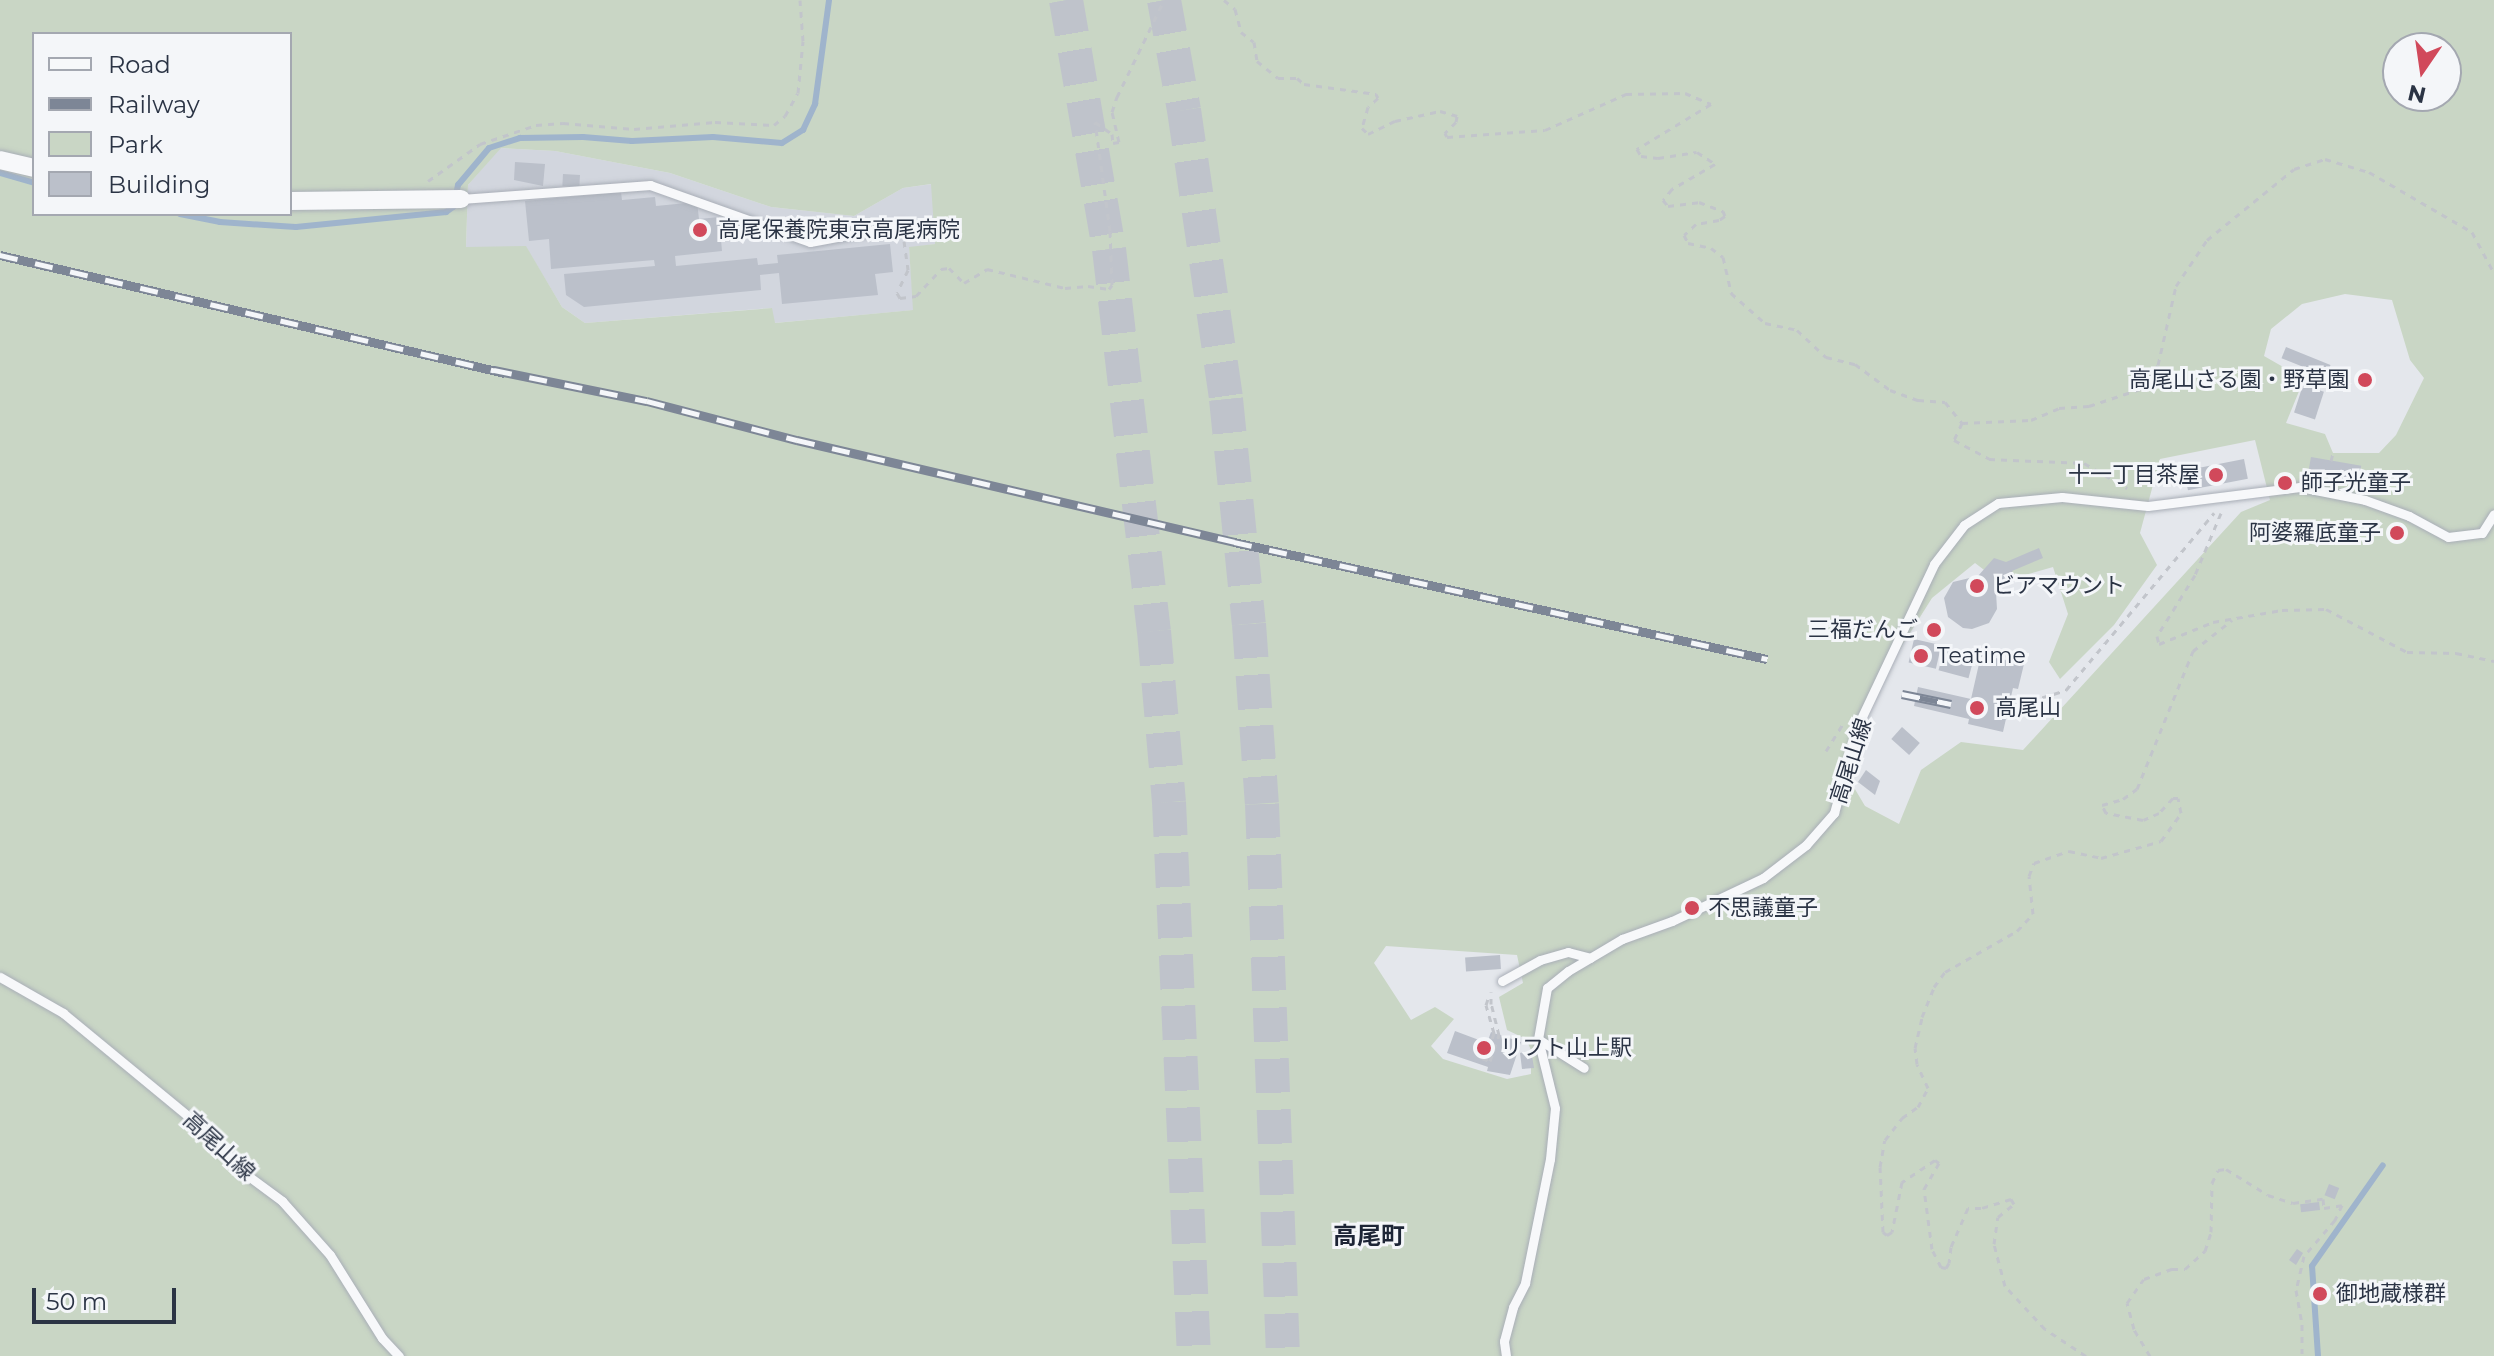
<!DOCTYPE html>
<meta charset="utf-8">
<style>
body{margin:0}
#map{position:relative;width:2494px;height:1356px;overflow:hidden;background:#e4e7ec;font-family:Montserrat,"Noto Sans JP",sans-serif}
div>[style]{position:absolute}
.built>*{inset:0;background:#d2d6de}
.green>*{inset:0;background:#c9d6c5}
.stream>*{height:6px;margin:-3px;padding:0 3px;transform-origin:3px;border-radius:3px;background:#9fb4cc}
.building>*{inset:0;background:#bbc0ca;transform-origin:0 0}
.highway-tunnel>*{height:34px;margin-top:-17px;transform-origin:0;background:repeating-linear-gradient(90deg,#bfc3cb 0 34px,transparent 0 51px)}
.path>*{height:3px;margin-top:-1.5px;transform-origin:0;background:repeating-linear-gradient(90deg,#c2c5cb 0 6px,transparent 0 12px)}
.roads{filter:drop-shadow(0 0 2px #a9aeb7) drop-shadow(0 0 2px #a9aeb7)}
.lane>*{height:9px;margin:-4.5px;padding:0 4.5px;transform-origin:4.5px;border-radius:4.5px;background:#f7f8fa}
.street>*{height:18px;margin:-9px;padding:0 9px;transform-origin:9px;border-radius:9px;background:#f7f8fa}
.rail>*{height:9px;margin-top:-4.5px;transform-origin:0;background:repeating-linear-gradient(90deg,#f4f6f9 0 18px,#7d8696 0 36px);box-sizing:border-box;border-block:2px solid #7d8696}
.dots>*{width:22px;height:22px;translate:-50% -50%;box-sizing:border-box;border:4px solid #f4f6f9;border-radius:50%}
span{translate:-50% -50%;white-space:nowrap;text-align:center;line-height:1.15;-webkit-text-stroke:6px #f4f6f9;paint-order:stroke}
.poi-label{font-size:22px;color:#2b3445}
.left{translate:0 -50%;text-align:left}
.right{translate:-100% -50%;text-align:right}
.street-label{font-size:22px;color:#2b3445}
.neighbourhood-label{font-size:24px;color:#1d2536;font-weight:700}
.legend{position:absolute;left:32px;top:32px;width:260px;height:184px;box-sizing:border-box;background:#f4f6f9;border:2px solid #a4a8b1;margin:0;padding:10px 14px;list-style:none;font-size:24px;color:#2b3445}
.legend li{display:flex;align-items:center;gap:16px;height:40px}
.legend b{width:40px;border:2px solid #a4a8b1}
.north{position:absolute;left:2382px;top:32px;width:80px;height:80px;box-sizing:border-box;background:#f4f6f9;border:2px solid #a4a8b1;border-radius:50%;rotate:193deg;font-size:22px;font-weight:700;line-height:32px;text-align:center;color:#2b3445}
.north::after{content:'';display:block;margin:auto;width:28px;height:36px;background:#d1495b;clip-path:polygon(50% 0,100% 100%,50% 72%,0 100%)}
.scale{position:absolute;left:32px;top:1288px;width:144px;height:36px;box-sizing:border-box;border:4px solid #2b3445;border-top:0;padding-left:10px;font-size:24px;line-height:28px;white-space:nowrap;color:#2b3445;-webkit-text-stroke:6px #f4f6f9;paint-order:stroke}
</style>
<div id="map">
<div class="built">
<i style="clip-path:polygon(500px 148px,555px 151px,670px 173px,771px 207px,854px 216px,903px 188px,932px 184px,935px 244px,909px 248px,914px 310px,774px 323px,771px 308px,585px 323px,562px 307px,526px 247px,466px 248px,468px 185px)"></i>
</div>
<div class="green">
<i style="clip-path:polygon(evenodd,0 0,2494px 0,2494px 1356px,0 1356px,0 0,34px 34px,290px 34px,290px 214px,34px 214px,34px 34px,0 0,2398px 48px,2446px 48px,2446px 96px,2398px 96px,2398px 48px,0 0,501px 148px,555px 151px,670px 173px,771px 207px,854px 216px,903px 188px,931px 184px,935px 244px,909px 247px,913px 310px,775px 323px,772px 308px,585px 323px,562px 307px,526px 246px,466px 247px,468px 185px,501px 148px,0 0,2345px 294px,2392px 300px,2410px 360px,2424px 378px,2396px 435px,2379px 453px,2333px 453px,2325px 434px,2286px 423px,2304px 379px,2264px 356px,2271px 329px,2302px 304px,2345px 294px,0 0,2255px 440px,2270px 500px,2241px 512px,2023px 750px,1961px 742px,1921px 770px,1899px 824px,1865px 806px,1840px 764px,1869px 698px,1932px 598px,1975px 563px,2000px 582px,2053px 567px,2068px 614px,2049px 662px,2060px 679px,2114px 625px,2157px 565px,2140px 533px,2160px 459px,2255px 440px,0 0,1386px 946px,1517px 955px,1523px 983px,1499px 997px,1507px 1030px,1526px 1039px,1531px 1050px,1531px 1074px,1507px 1079px,1443px 1059px,1431px 1046px,1454px 1019px,1435px 1007px,1411px 1020px,1374px 963px,1386px 946px)"></i>
</div>
<div class="stream">
<i style="left:0;top:173px;width:35px;rotate:16deg"></i>
<i style="left:180px;top:214px;width:41px;rotate:11.3deg"></i>
<i style="left:220px;top:222px;width:76px;rotate:3.8deg"></i>
<i style="left:296px;top:227px;width:151px;rotate:-5.7deg"></i>
<i style="left:446px;top:212px;width:9px;rotate:-36deg"></i>
<i style="left:453px;top:207px;width:23px;rotate:-77deg"></i>
<i style="left:458px;top:185px;width:48px;rotate:-50deg"></i>
<i style="left:489px;top:148px;width:33px;rotate:-18deg"></i>
<i style="left:520px;top:138px;width:63px;rotate:-0.9deg"></i>
<i style="left:583px;top:137px;width:49px;rotate:4.7deg"></i>
<i style="left:632px;top:141px;width:81px;rotate:-2.8deg"></i>
<i style="left:713px;top:137px;width:69px;rotate:5deg"></i>
<i style="left:782px;top:143px;width:25px;rotate:-32deg"></i>
<i style="left:803px;top:130px;width:29px;rotate:-65deg"></i>
<i style="left:815px;top:104px;width:105px;rotate:-82.3deg"></i>
<i style="left:2318px;top:1356px;width:90px;rotate:-93.8deg"></i>
<i style="left:2312px;top:1266px;width:123px;rotate:-54.9deg"></i>
</div>
<div class="building">
<i style="clip-path:polygon(515px 162px,545px 164px,543px 186px,514px 180px)"></i>
<i style="left:563px;top:174px;width:17px;height:12px;rotate:3deg"></i>
<i style="clip-path:polygon(621px 192px,622px 200px,655px 197px,656px 206px,697px 202px,699px 219px,719px 217px,722px 251px,675px 256px,676px 266px,757px 258px,758px 265px,778px 263px,777px 255px,890px 244px,893px 272px,875px 274px,878px 295px,782px 304px,779px 273px,760px 275px,761px 290px,584px 307px,566px 295px,564px 274px,655px 266px,654px 260px,551px 269px,549px 239px,529px 241px,525px 201px)"></i>
<i style="left:2286px;top:347px;width:48px;height:12px;rotate:22deg"></i>
<i style="left:2303px;top:385px;width:22px;height:29px;rotate:18deg"></i>
<i style="left:2311px;top:457px;width:51px;height:17px;rotate:10deg"></i>
<i style="left:2244px;top:459px;width:20px;height:61px;rotate:79deg"></i>
<i style="clip-path:polygon(2039px 548px,2043px 558px,2012px 571px,2014px 575px,1996px 592px,1997px 609px,1989px 623px,1972px 629px,1963px 628px,1948px 617px,1944px 598px,1953px 582px,1978px 576px,1994px 558px,2006px 562px)"></i>
<i style="left:1914px;top:639px;width:28px;height:24px;rotate:13deg"></i>
<i style="left:1945px;top:646px;width:31px;height:25px;rotate:15deg"></i>
<i style="clip-path:polygon(1981px 655px,2024px 664px,2018px 689px,2013px 688px,2003px 732px,1968px 724px,1969px 719px,1914px 706px,1918px 687px,1971px 699px)"></i>
<i style="left:1902px;top:727px;width:24px;height:16px;rotate:42deg"></i>
<i style="clip-path:polygon(1866px 770px,1880px 781px,1875px 795px,1858px 782px)"></i>
<i style="left:1500px;top:955px;width:14px;height:35px;rotate:86deg"></i>
<i style="clip-path:polygon(1455px 1031px,1487px 1043px,1491px 1032px,1521px 1042px,1510px 1075px,1487px 1071px,1488px 1067px,1447px 1053px)"></i>
<i style="clip-path:polygon(1531px 1050px,1534px 1068px,1522px 1069px,1520px 1053px)"></i>
<i style="left:2329px;top:1184px;width:11px;height:12px;rotate:22deg"></i>
<i style="left:2319px;top:1202px;width:8px;height:19px;rotate:83deg"></i>
<i style="clip-path:polygon(2297px 1249px,2303px 1253px,2296px 1265px,2289px 1260px)"></i>
</div>
<div class="highway-tunnel">
<i style="left:1066px;top:0;width:253px;rotate:80.2deg"></i>
<i style="left:1109px;top:249px;width:385px;rotate:83.3deg"></i>
<i style="left:1154px;top:631px;width:172px;rotate:85deg"></i>
<i style="left:1169px;top:802px;width:555px;rotate:87.42deg"></i>
<i style="left:1164px;top:0;width:112px;rotate:79.7deg"></i>
<i style="left:1184px;top:110px;width:292px;rotate:81.7deg"></i>
<i style="left:1226px;top:399px;width:226px;rotate:84.2deg"></i>
<i style="left:1249px;top:624px;width:180px;rotate:85.9deg"></i>
<i style="left:1262px;top:804px;width:552px;rotate:87.82deg"></i>
</div>
<div class="path">
<i style="left:1224px;top:0;width:14px;rotate:39deg"></i>
<i style="left:1235px;top:9px;width:24px;rotate:75deg"></i>
<i style="left:1241px;top:32px;width:16px;rotate:38deg"></i>
<i style="left:1254px;top:42px;width:19px;rotate:81deg"></i>
<i style="left:1257px;top:61px;width:27px;rotate:39deg"></i>
<i style="left:1278px;top:78px;width:19px"></i>
<i style="left:1297px;top:78px;width:9px;rotate:41deg"></i>
<i style="left:1304px;top:84px;width:73px;rotate:7.9deg"></i>
<i style="left:1376px;top:94px;width:4px;rotate:63deg"></i>
<i style="left:1378px;top:98px;width:13px;rotate:138deg"></i>
<i style="left:1368px;top:107px;width:22px;rotate:106deg"></i>
<i style="left:1362px;top:128px;width:8px;rotate:45deg"></i>
<i style="left:1368px;top:134px;width:30px;rotate:-26deg"></i>
<i style="left:1395px;top:121px;width:46px;rotate:-12.5deg"></i>
<i style="left:1440px;top:111px;width:18px;rotate:16deg"></i>
<i style="left:1457px;top:116px;width:6px;rotate:99deg"></i>
<i style="left:1456px;top:122px;width:16px;rotate:135deg"></i>
<i style="left:1445px;top:133px;width:4px;rotate:63deg"></i>
<i style="left:1447px;top:137px;width:98px;rotate:-4.1deg"></i>
<i style="left:1545px;top:130px;width:89px;rotate:-24deg"></i>
<i style="left:1626px;top:94px;width:59px;rotate:-1deg"></i>
<i style="left:1685px;top:93px;width:28px;rotate:23deg"></i>
<i style="left:1711px;top:104px;width:87px;rotate:148.7deg"></i>
<i style="left:1637px;top:149px;width:8px;rotate:60deg"></i>
<i style="left:1641px;top:156px;width:17px;rotate:7deg"></i>
<i style="left:1658px;top:158px;width:39px;rotate:-9deg"></i>
<i style="left:1697px;top:152px;width:20px;rotate:33deg"></i>
<i style="left:1715px;top:164px;width:50px;rotate:149.8deg"></i>
<i style="left:1672px;top:189px;width:14px;rotate:129deg"></i>
<i style="left:1663px;top:200px;width:8px;rotate:50deg"></i>
<i style="left:1668px;top:206px;width:31px;rotate:-7deg"></i>
<i style="left:1699px;top:202px;width:26px;rotate:21deg"></i>
<i style="left:1723px;top:211px;width:5px;rotate:68deg"></i>
<i style="left:1725px;top:216px;width:7px;rotate:146deg"></i>
<i style="left:1719px;top:220px;width:23px;rotate:170deg"></i>
<i style="left:1696px;top:224px;width:16px;rotate:137deg"></i>
<i style="left:1684px;top:235px;width:9px;rotate:63deg"></i>
<i style="left:1688px;top:243px;width:24px;rotate:12deg"></i>
<i style="left:1711px;top:248px;width:15px;rotate:37deg"></i>
<i style="left:1723px;top:257px;width:37px;rotate:77deg"></i>
<i style="left:1731px;top:293px;width:45px;rotate:41.4deg"></i>
<i style="left:1765px;top:323px;width:33px;rotate:12deg"></i>
<i style="left:1797px;top:330px;width:40px;rotate:43deg"></i>
<i style="left:1826px;top:357px;width:30px;rotate:14deg"></i>
<i style="left:1855px;top:364px;width:44px;rotate:36.6deg"></i>
<i style="left:1890px;top:390px;width:30px;rotate:20deg"></i>
<i style="left:1918px;top:400px;width:27px;rotate:4deg"></i>
<i style="left:1945px;top:402px;width:27px;rotate:51deg"></i>
<i style="left:1962px;top:423px;width:69px;rotate:-2.5deg"></i>
<i style="left:2031px;top:420px;width:30px;rotate:-23deg"></i>
<i style="left:2059px;top:408px;width:30px;rotate:-4deg"></i>
<i style="left:2089px;top:406px;width:57px;rotate:-18.4deg"></i>
<i style="left:2143px;top:388px;width:27px;rotate:-57deg"></i>
<i style="left:2158px;top:365px;width:81px;rotate:-77.2deg"></i>
<i style="left:2176px;top:286px;width:55px;rotate:-56deg"></i>
<i style="left:2207px;top:240px;width:112px;rotate:-39.2deg"></i>
<i style="left:2294px;top:169px;width:33px;rotate:-18deg"></i>
<i style="left:2325px;top:159px;width:46px;rotate:16.5deg"></i>
<i style="left:2369px;top:172px;width:119px;rotate:30.2deg"></i>
<i style="left:2472px;top:232px;width:47px;rotate:61.8deg"></i>
<i style="left:428px;top:181px;width:64px;rotate:-35.4deg"></i>
<i style="left:480px;top:144px;width:59px;rotate:-18.7deg"></i>
<i style="left:536px;top:125px;width:27px;rotate:-4deg"></i>
<i style="left:563px;top:123px;width:71px;rotate:4.8deg"></i>
<i style="left:634px;top:129px;width:81px;rotate:-4.9deg"></i>
<i style="left:715px;top:122px;width:59px;rotate:2.9deg"></i>
<i style="left:774px;top:125px;width:14px;rotate:-39deg"></i>
<i style="left:785px;top:116px;width:26px;rotate:-61deg"></i>
<i style="left:798px;top:93px;width:52px;rotate:-84.5deg"></i>
<i style="left:803px;top:41px;width:41px;rotate:-94.2deg"></i>
<i style="left:904px;top:241px;width:29px;rotate:82deg"></i>
<i style="left:908px;top:270px;width:25px;rotate:116deg"></i>
<i style="left:897px;top:293px;width:6px;rotate:59deg"></i>
<i style="left:900px;top:298px;width:16px;rotate:-7deg"></i>
<i style="left:916px;top:296px;width:37px;rotate:-47deg"></i>
<i style="left:941px;top:269px;width:8px;rotate:-7deg"></i>
<i style="left:949px;top:268px;width:21px;rotate:45deg"></i>
<i style="left:964px;top:283px;width:27px;rotate:-31deg"></i>
<i style="left:987px;top:269px;width:80px;rotate:13.7deg"></i>
<i style="left:1065px;top:288px;width:23px;rotate:-5deg"></i>
<i style="left:1088px;top:286px;width:21px;rotate:8deg"></i>
<i style="left:1109px;top:289px;width:5px;rotate:-53deg"></i>
<i style="left:1112px;top:285px;width:54px;rotate:-92.1deg"></i>
<i style="left:1110px;top:231px;width:110px;rotate:-97.8deg"></i>
<i style="left:1095px;top:122px;width:21px;rotate:35deg"></i>
<i style="left:1112px;top:134px;width:9px;rotate:84deg"></i>
<i style="left:1113px;top:143px;width:6px;rotate:-9deg"></i>
<i style="left:1119px;top:142px;width:31px;rotate:-103deg"></i>
<i style="left:1112px;top:112px;width:16px;rotate:-72deg"></i>
<i style="left:1117px;top:97px;width:108px;rotate:-64.1deg"></i>
<i style="left:1962px;top:423px;width:19px;rotate:115deg"></i>
<i style="left:1954px;top:440px;width:40px;rotate:28deg"></i>
<i style="left:1989px;top:459px;width:95px;rotate:2.4deg"></i>
<i style="left:2084px;top:463px;width:50px;rotate:30.2deg"></i>
<i style="left:2331px;top:461px;width:8px;rotate:-76deg"></i>
<i style="left:2221px;top:513px;width:67px;rotate:112.8deg"></i>
<i style="left:2195px;top:575px;width:72px;rotate:121.9deg"></i>
<i style="left:2157px;top:636px;width:8px;rotate:76deg"></i>
<i style="left:2159px;top:644px;width:58px;rotate:-22.2deg"></i>
<i style="left:2213px;top:622px;width:70px;rotate:-9.9deg"></i>
<i style="left:2282px;top:610px;width:44px;rotate:-1.3deg"></i>
<i style="left:2326px;top:609px;width:92px;rotate:28deg"></i>
<i style="left:2407px;top:652px;width:49px;rotate:1.2deg"></i>
<i style="left:2456px;top:653px;width:39px;rotate:12deg"></i>
<i style="left:2008px;top:708px;width:61px;rotate:-17.2deg"></i>
<i style="left:2066px;top:690px;width:231px;rotate:-50.1deg"></i>
<i style="left:1826px;top:751px;width:32px;rotate:-58deg"></i>
<i style="left:1485px;top:1048px;width:4px;rotate:27deg"></i>
<i style="left:1489px;top:1050px;width:18px;rotate:-74deg"></i>
<i style="left:1494px;top:1033px;width:29px;rotate:-106deg"></i>
<i style="left:1486px;top:1005px;width:6px;rotate:-72deg"></i>
<i style="left:1482px;top:1058px;width:9px;rotate:21deg"></i>
<i style="left:1490px;top:1061px;width:28px;rotate:-71deg"></i>
<i style="left:1499px;top:1035px;width:32px;rotate:-104deg"></i>
<i style="left:1491px;top:1004px;width:12px;rotate:-90deg"></i>
<i style="left:2086px;top:1356px;width:49px;rotate:-146.6deg"></i>
<i style="left:2045px;top:1329px;width:59px;rotate:-132.9deg"></i>
<i style="left:2005px;top:1286px;width:43px;rotate:-104.7deg"></i>
<i style="left:1994px;top:1244px;width:27px;rotate:-82deg"></i>
<i style="left:1998px;top:1217px;width:21px;rotate:-39deg"></i>
<i style="left:2014px;top:1204px;width:6px;rotate:-121deg"></i>
<i style="left:2011px;top:1199px;width:31px;rotate:163deg"></i>
<i style="left:1981px;top:1208px;width:13px;rotate:180deg"></i>
<i style="left:1968px;top:1208px;width:43px;rotate:113.6deg"></i>
<i style="left:1951px;top:1247px;width:16px;rotate:97deg"></i>
<i style="left:1949px;top:1263px;width:6px;rotate:121deg"></i>
<i style="left:1946px;top:1268px;width:5px;rotate:-169deg"></i>
<i style="left:1941px;top:1267px;width:20px;rotate:-117deg"></i>
<i style="left:1932px;top:1249px;width:61px;rotate:-97.6deg"></i>
<i style="left:1924px;top:1189px;width:30px;rotate:-60deg"></i>
<i style="left:1939px;top:1163px;width:5px;rotate:-143deg"></i>
<i style="left:1935px;top:1160px;width:40px;rotate:146deg"></i>
<i style="left:1902px;top:1182px;width:51px;rotate:101.3deg"></i>
<i style="left:1892px;top:1232px;width:6px;rotate:149deg"></i>
<i style="left:1887px;top:1235px;width:5px;rotate:-143deg"></i>
<i style="left:1883px;top:1232px;width:65px;rotate:-92.6deg"></i>
<i style="left:1880px;top:1167px;width:27px;rotate:-80deg"></i>
<i style="left:1885px;top:1140px;width:28px;rotate:-52deg"></i>
<i style="left:1902px;top:1118px;width:19px;rotate:-35deg"></i>
<i style="left:1918px;top:1107px;width:21px;rotate:-62deg"></i>
<i style="left:1928px;top:1088px;width:26px;rotate:-115deg"></i>
<i style="left:1917px;top:1064px;width:16px;rotate:-97deg"></i>
<i style="left:1915px;top:1048px;width:32px;rotate:-77deg"></i>
<i style="left:1922px;top:1017px;width:32px;rotate:-68deg"></i>
<i style="left:1934px;top:987px;width:19px;rotate:-54deg"></i>
<i style="left:1945px;top:972px;width:83px;rotate:-29.7deg"></i>
<i style="left:2017px;top:931px;width:23px;rotate:-47deg"></i>
<i style="left:2033px;top:914px;width:38px;rotate:-96deg"></i>
<i style="left:2029px;top:876px;width:14px;rotate:-69deg"></i>
<i style="left:2034px;top:863px;width:37px;rotate:-19deg"></i>
<i style="left:2069px;top:851px;width:33px;rotate:12deg"></i>
<i style="left:2101px;top:858px;width:62px;rotate:-15.8deg"></i>
<i style="left:2161px;top:841px;width:34px;rotate:-54deg"></i>
<i style="left:2181px;top:813px;width:15px;rotate:-101deg"></i>
<i style="left:2178px;top:798px;width:5px;rotate:180deg"></i>
<i style="left:2173px;top:798px;width:21px;rotate:133deg"></i>
<i style="left:2159px;top:813px;width:17px;rotate:156deg"></i>
<i style="left:2143px;top:820px;width:38px;rotate:-169deg"></i>
<i style="left:2106px;top:813px;width:9px;rotate:-117deg"></i>
<i style="left:2102px;top:805px;width:22px;rotate:-16deg"></i>
<i style="left:2123px;top:799px;width:17px;rotate:-36deg"></i>
<i style="left:2137px;top:789px;width:149px;rotate:-67.9deg"></i>
<i style="left:2193px;top:651px;width:50px;rotate:-38.5deg"></i>
<i style="left:2150px;top:1356px;width:31px;rotate:-121deg"></i>
<i style="left:2134px;top:1329px;width:27px;rotate:-105deg"></i>
<i style="left:2127px;top:1303px;width:29px;rotate:-55deg"></i>
<i style="left:2144px;top:1279px;width:30px;rotate:-20deg"></i>
<i style="left:2172px;top:1269px;width:13px"></i>
<i style="left:2185px;top:1269px;width:27px;rotate:-42deg"></i>
<i style="left:2205px;top:1251px;width:20px;rotate:-72deg"></i>
<i style="left:2211px;top:1232px;width:49px;rotate:-88.8deg"></i>
<i style="left:2212px;top:1183px;width:14px;rotate:-65deg"></i>
<i style="left:2218px;top:1170px;width:8px;rotate:-7deg"></i>
<i style="left:2226px;top:1169px;width:49px;rotate:31.8deg"></i>
<i style="left:2268px;top:1195px;width:26px;rotate:18deg"></i>
<i style="left:2293px;top:1203px;width:30px;rotate:-8deg"></i>
<i style="left:2323px;top:1199px;width:9px;rotate:84deg"></i>
<i style="left:2324px;top:1208px;width:18px;rotate:-9deg"></i>
<i style="left:2342px;top:1205px;width:17px;rotate:115deg"></i>
<i style="left:2335px;top:1220px;width:48px;rotate:130.7deg"></i>
<i style="left:2304px;top:1256px;width:35px;rotate:103deg"></i>
<i style="left:2296px;top:1290px;width:35px;rotate:80deg"></i>
<i style="left:2302px;top:1324px;width:32px;rotate:90deg"></i>
</div>
<div class="roads">
<div class="lane">
<i style="left:461px;top:199px;width:190px;rotate:-4.2deg"></i>
<i style="left:650px;top:185px;width:170px;rotate:19.6deg"></i>
<i style="left:810px;top:242px;width:94px;rotate:-10.5deg"></i>
<i style="left:0;top:977px;width:73px;rotate:29.7deg"></i>
<i style="left:63px;top:1013px;width:168px;rotate:39.5deg"></i>
<i style="left:193px;top:1120px;width:77px;rotate:45.5deg"></i>
<i style="left:247px;top:1175px;width:44px;rotate:36.6deg"></i>
<i style="left:282px;top:1201px;width:72px;rotate:48.4deg"></i>
<i style="left:330px;top:1255px;width:98px;rotate:57.9deg"></i>
<i style="left:382px;top:1338px;width:25px;rotate:47deg"></i>
<i style="left:1502px;top:981px;width:43px;rotate:-28.9deg"></i>
<i style="left:1540px;top:960px;width:29px;rotate:-16deg"></i>
<i style="left:1568px;top:952px;width:23px;rotate:15deg"></i>
<i style="left:1538px;top:1039px;width:54px;rotate:32.2deg"></i>
<i style="left:1506px;top:1356px;width:15px;rotate:-98deg"></i>
<i style="left:1504px;top:1341px;width:35px;rotate:-75deg"></i>
<i style="left:1513px;top:1307px;width:27px;rotate:-63deg"></i>
<i style="left:1525px;top:1283px;width:126px;rotate:-78.6deg"></i>
<i style="left:1550px;top:1159px;width:51px;rotate:-84.4deg"></i>
<i style="left:1555px;top:1108px;width:71px;rotate:-103.8deg"></i>
<i style="left:1538px;top:1039px;width:52px;rotate:-80deg"></i>
<i style="left:1547px;top:988px;width:27px;rotate:-39deg"></i>
<i style="left:1568px;top:971px;width:63px;rotate:-30.7deg"></i>
<i style="left:1622px;top:939px;width:53px;rotate:-19.8deg"></i>
<i style="left:1672px;top:921px;width:101px;rotate:-25.3deg"></i>
<i style="left:1763px;top:878px;width:54px;rotate:-37.5deg"></i>
<i style="left:1806px;top:845px;width:43px;rotate:-48.8deg"></i>
<i style="left:1834px;top:813px;width:93px;rotate:-74.5deg"></i>
<i style="left:1859px;top:723px;width:176px;rotate:-64.7deg"></i>
<i style="left:1934px;top:564px;width:49px;rotate:-52.4deg"></i>
<i style="left:1964px;top:525px;width:40px;rotate:-32.9deg"></i>
<i style="left:1998px;top:503px;width:64px;rotate:-5.4deg"></i>
<i style="left:2062px;top:497px;width:86px;rotate:6deg"></i>
<i style="left:2148px;top:506px;width:153px;rotate:-7.1deg"></i>
<i style="left:2300px;top:487px;width:66px;rotate:11.3deg"></i>
<i style="left:2365px;top:500px;width:47px;rotate:20deg"></i>
<i style="left:2409px;top:516px;width:44px;rotate:28.3deg"></i>
<i style="left:2448px;top:537px;width:34px;rotate:-7deg"></i>
<i style="left:2482px;top:533px;width:22px;rotate:-58deg"></i>
</div>
<div class="street">
<i style="left:0;top:160px;width:35px;rotate:13deg"></i>
<i style="left:290px;top:201px;width:171px;rotate:-0.7deg"></i>
</div>
</div>
<div class="rail">
<i style="left:0;top:255px;width:519px;rotate:13.15deg"></i>
<i style="left:494px;top:370px;width:156px;rotate:11.5deg"></i>
<i style="left:647px;top:401px;width:155px;rotate:14.6deg"></i>
<i style="left:797px;top:440px;width:449px;rotate:13.1deg"></i>
<i style="left:1234px;top:542px;width:546px;rotate:12.38deg"></i>
<i style="left:1902px;top:694px;width:50px;rotate:11.5deg"></i>
</div>
<div class="dots">
<i style="left:700px;top:230px;background:#d1495b"></i>
<i style="left:2365px;top:380px;background:#d1495b"></i>
<i style="left:2216px;top:475px;background:#d1495b"></i>
<i style="left:2285px;top:483px;background:#d1495b"></i>
<i style="left:2397px;top:533px;background:#d1495b"></i>
<i style="left:1977px;top:586px;background:#d1495b"></i>
<i style="left:1934px;top:630px;background:#d1495b"></i>
<i style="left:1921px;top:656px;background:#d1495b"></i>
<i style="left:1977px;top:708px;background:#d1495b"></i>
<i style="left:1692px;top:908px;background:#d1495b"></i>
<i style="left:1484px;top:1048px;background:#d1495b"></i>
<i style="left:2320px;top:1294px;background:#d1495b"></i>
</div>
<div class="poi-label">
<span class="left" style="left:718px;top:230px">高尾保養院東京高尾病院</span>
<span class="right" style="left:2349px;top:380px">高尾山さる園・野草園</span>
<span class="right" style="left:2200px;top:475px">十一丁目茶屋</span>
<span class="left" style="left:2301px;top:483px">師子光童子</span>
<span class="right" style="left:2381px;top:533px">阿婆羅底童子</span>
<span class="left" style="left:1993px;top:586px">ビアマウント</span>
<span class="right" style="left:1918px;top:630px">三福だんご</span>
<span class="left" style="left:1937px;top:656px">Teatime</span>
<span class="left" style="left:1995px;top:708px">高尾山</span>
<span class="left" style="left:1708px;top:908px">不思議童子</span>
<span class="left" style="left:1500px;top:1048px">リフト山上駅</span>
<span class="left" style="left:2336px;top:1294px">御地蔵様群</span>
</div>
<div class="street-label">
<span style="left:1851px;top:761px;rotate:-72deg">高尾山線</span>
<span style="left:219px;top:1146px;rotate:43deg">高尾山線</span>
</div>
<div class="neighbourhood-label">
<span style="left:1369px;top:1236px">高尾町</span>
</div>
<ul class="legend">
<li><b style="height:10px;background:#f7f8fa"></b>Road</li>
<li><b style="height:10px;background:#7d8696"></b>Railway</li>
<li><b style="height:22px;background:#c9d6c5"></b>Park</li>
<li><b style="height:22px;background:#bbc0ca"></b>Building</li>
</ul>
<div class="north">N</div>
<div class="scale">50 m</div>
</div>
